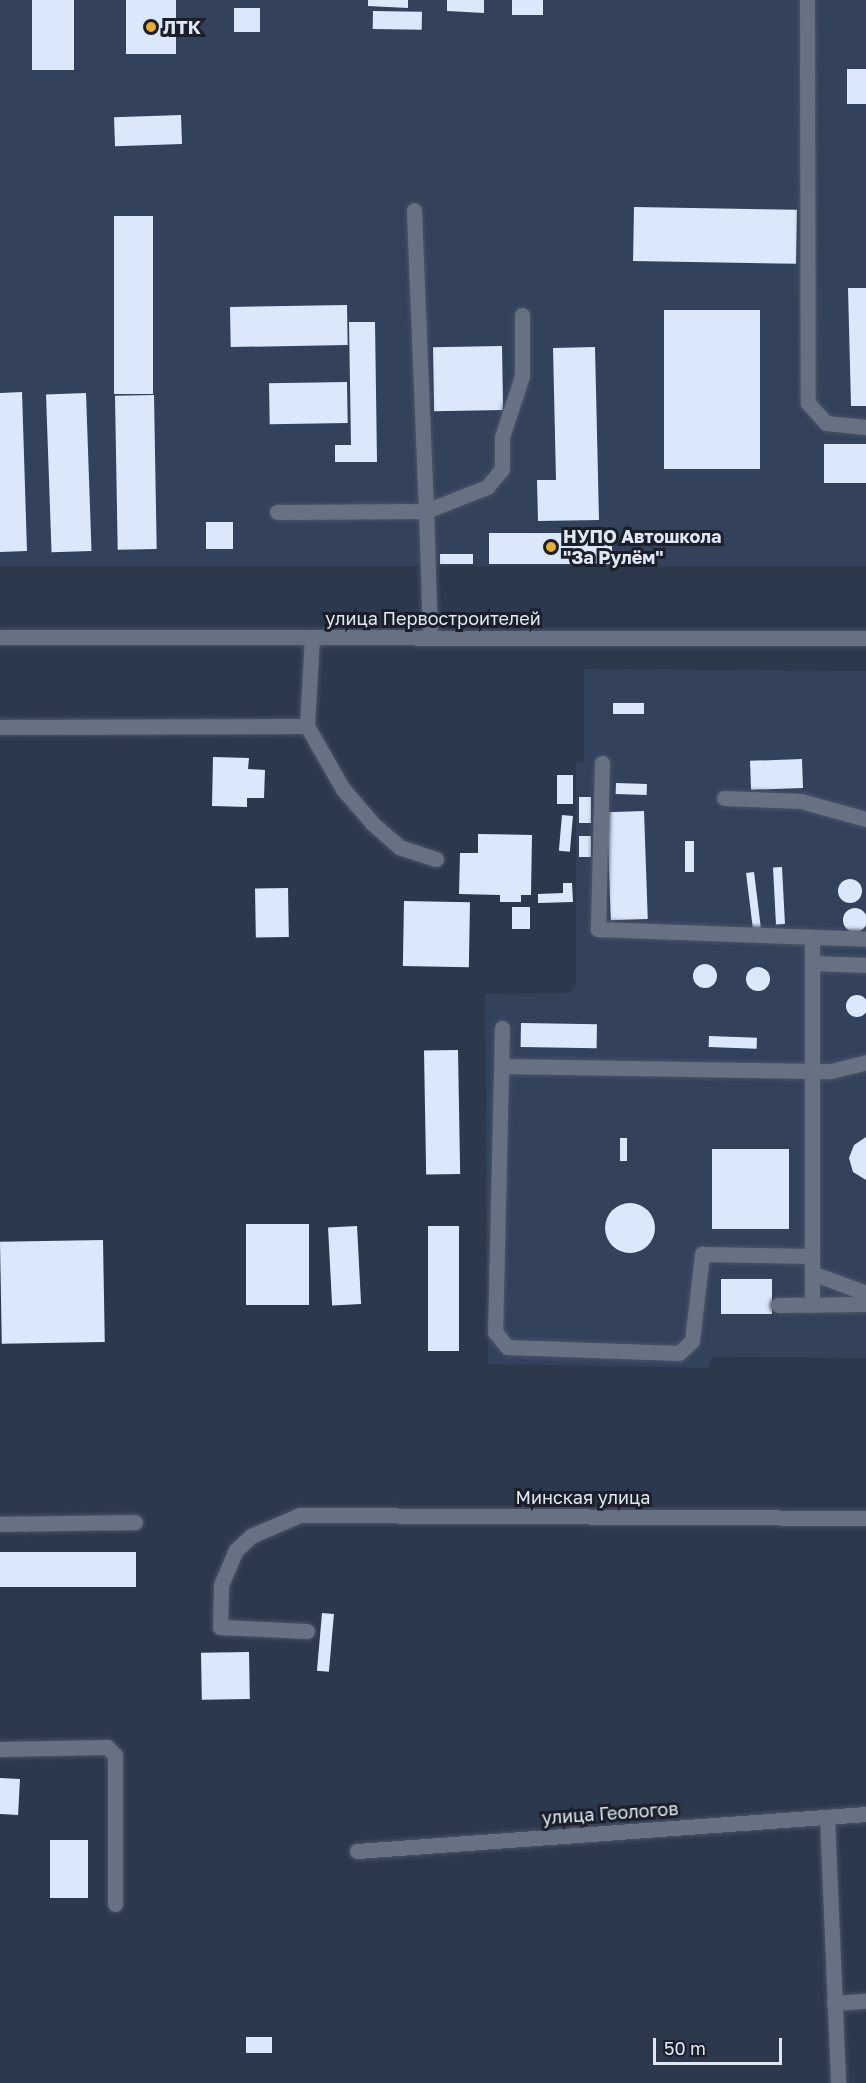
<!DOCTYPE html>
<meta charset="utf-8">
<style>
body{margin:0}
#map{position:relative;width:866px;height:2083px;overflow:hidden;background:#2c384c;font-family:"Golos Text",sans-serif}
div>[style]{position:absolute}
.built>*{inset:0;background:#33415b;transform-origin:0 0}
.building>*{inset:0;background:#dbe8fc;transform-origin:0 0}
.round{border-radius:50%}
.roads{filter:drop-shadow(0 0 2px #495467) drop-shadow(0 0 2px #495467)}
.minor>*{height:15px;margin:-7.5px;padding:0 7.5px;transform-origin:7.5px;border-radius:7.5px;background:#667184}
.dots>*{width:16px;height:16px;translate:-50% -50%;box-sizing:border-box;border:3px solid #1a1f29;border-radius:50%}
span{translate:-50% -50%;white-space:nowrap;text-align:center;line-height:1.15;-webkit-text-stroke:6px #1a1f29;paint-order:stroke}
.poi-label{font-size:18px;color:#dfe7f4;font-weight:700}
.left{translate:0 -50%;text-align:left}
.street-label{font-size:18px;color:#dfe7f4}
.scale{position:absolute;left:653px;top:2038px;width:129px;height:27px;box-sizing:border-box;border:3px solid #dfe7f4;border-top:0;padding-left:8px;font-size:18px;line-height:21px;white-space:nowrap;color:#dfe7f4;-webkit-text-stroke:4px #1a1f29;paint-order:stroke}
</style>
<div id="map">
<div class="built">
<i style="left:0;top:0;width:866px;height:566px"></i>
<i style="clip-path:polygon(584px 669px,866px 671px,866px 1358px,712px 1357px,708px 1368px,488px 1364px,485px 994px,569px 993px,576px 984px,576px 763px,584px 762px)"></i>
</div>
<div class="building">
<i style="left:32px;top:0;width:42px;height:70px"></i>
<i style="left:126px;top:0;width:50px;height:54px"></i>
<i style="clip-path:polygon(368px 0,408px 0,408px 8px,368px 6px)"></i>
<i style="clip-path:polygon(447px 0,484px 0,484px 13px,447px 11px)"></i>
<i style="left:512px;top:0;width:31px;height:15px"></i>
<i style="left:234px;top:8px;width:26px;height:24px"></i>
<i style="left:373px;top:11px;width:49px;height:18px;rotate:1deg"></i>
<i style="left:847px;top:69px;width:19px;height:35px"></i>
<i style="left:181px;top:115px;width:29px;height:67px;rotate:88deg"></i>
<i style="left:634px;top:207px;width:163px;height:54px;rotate:1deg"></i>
<i style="left:114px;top:216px;width:39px;height:178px"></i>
<i style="clip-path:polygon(848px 288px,866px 288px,866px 406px,851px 406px)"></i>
<i style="left:347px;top:305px;width:40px;height:117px;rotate:89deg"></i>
<i style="left:760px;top:310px;width:159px;height:96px;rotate:90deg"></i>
<i style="clip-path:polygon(349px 322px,375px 322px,377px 462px,335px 462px,335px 445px,351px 445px)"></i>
<i style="left:502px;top:346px;width:64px;height:69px;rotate:89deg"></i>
<i style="clip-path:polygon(595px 347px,599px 520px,538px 521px,537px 480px,556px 480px,553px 348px)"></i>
<i style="left:347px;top:382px;width:41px;height:78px;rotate:89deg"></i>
<i style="clip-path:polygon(22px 392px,27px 551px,0 552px,0 393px)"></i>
<i style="left:86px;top:393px;width:158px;height:40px;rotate:88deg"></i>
<i style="left:154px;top:395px;width:154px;height:39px;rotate:89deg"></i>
<i style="left:866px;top:444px;width:39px;height:42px;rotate:90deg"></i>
<i style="left:206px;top:522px;width:27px;height:27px"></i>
<i style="left:489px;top:533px;width:123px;height:31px"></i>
<i style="left:440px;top:554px;width:33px;height:10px"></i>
<i style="left:613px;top:703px;width:31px;height:11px"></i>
<i style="clip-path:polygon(213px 757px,249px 758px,248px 769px,265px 770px,264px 798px,247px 798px,247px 807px,212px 806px)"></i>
<i style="left:802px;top:759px;width:29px;height:52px;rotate:88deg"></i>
<i style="left:557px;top:775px;width:16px;height:29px"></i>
<i style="left:616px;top:783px;width:31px;height:11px;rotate:2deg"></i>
<i style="left:579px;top:797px;width:12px;height:26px"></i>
<i style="left:644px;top:811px;width:108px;height:37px;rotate:88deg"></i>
<i style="left:562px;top:815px;width:11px;height:36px;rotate:5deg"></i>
<i style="clip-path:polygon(478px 834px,532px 835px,531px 895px,521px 895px,521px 902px,500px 902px,500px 895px,459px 894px,460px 853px,478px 853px)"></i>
<i style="left:579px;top:836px;width:12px;height:21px"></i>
<i style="left:685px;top:841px;width:9px;height:31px"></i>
<i style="left:782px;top:867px;width:57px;height:9px;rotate:87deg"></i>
<i style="left:754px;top:872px;width:56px;height:8px;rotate:83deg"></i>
<i class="round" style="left:838px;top:879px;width:24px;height:24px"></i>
<i style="clip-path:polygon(563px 883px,572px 883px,573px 902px,538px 903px,538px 894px,563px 893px)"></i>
<i style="left:288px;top:888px;width:49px;height:33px;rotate:89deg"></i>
<i style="left:404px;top:901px;width:66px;height:65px;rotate:1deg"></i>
<i style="left:512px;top:907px;width:18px;height:22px"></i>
<i class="round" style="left:843px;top:908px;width:24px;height:24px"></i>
<i class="round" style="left:693px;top:964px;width:24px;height:24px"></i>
<i class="round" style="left:746px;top:967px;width:24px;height:24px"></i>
<i class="round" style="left:846px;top:995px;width:22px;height:22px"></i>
<i style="left:521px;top:1023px;width:76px;height:24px;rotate:1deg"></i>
<i style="left:709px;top:1036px;width:48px;height:11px;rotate:2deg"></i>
<i style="left:458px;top:1050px;width:124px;height:34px;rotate:89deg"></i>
<i style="clip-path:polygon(866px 1137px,866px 1180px,853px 1172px,849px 1158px,854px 1145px)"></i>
<i style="left:620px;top:1138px;width:7px;height:23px"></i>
<i style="left:712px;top:1149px;width:77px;height:80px"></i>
<i class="round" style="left:605px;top:1203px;width:50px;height:50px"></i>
<i style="left:246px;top:1224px;width:63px;height:81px"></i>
<i style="left:357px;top:1226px;width:78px;height:29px;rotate:87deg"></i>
<i style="left:428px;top:1226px;width:31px;height:125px"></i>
<i style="left:103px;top:1240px;width:102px;height:103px;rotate:89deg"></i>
<i style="left:721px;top:1279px;width:51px;height:35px"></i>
<i style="left:0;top:1552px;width:136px;height:35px"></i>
<i style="left:322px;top:1613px;width:12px;height:58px;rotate:5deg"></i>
<i style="left:249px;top:1652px;width:47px;height:48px;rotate:89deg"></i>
<i style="left:0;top:1778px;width:20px;height:36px;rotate:3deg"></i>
<i style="left:50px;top:1840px;width:38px;height:58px"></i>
<i style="left:246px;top:2037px;width:26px;height:16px"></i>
</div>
<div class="roads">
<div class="minor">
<i style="left:807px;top:0;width:403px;rotate:89.9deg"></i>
<i style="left:808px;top:403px;width:27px;rotate:48deg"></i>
<i style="left:826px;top:423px;width:40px;rotate:5.7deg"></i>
<i style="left:277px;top:512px;width:149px;rotate:-0.4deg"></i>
<i style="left:426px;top:511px;width:301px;rotate:-92.3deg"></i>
<i style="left:0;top:637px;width:866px;rotate:0.07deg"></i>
<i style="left:312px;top:637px;width:89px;rotate:93.2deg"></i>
<i style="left:307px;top:726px;width:73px;rotate:60.3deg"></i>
<i style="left:343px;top:789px;width:46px;rotate:49.4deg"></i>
<i style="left:373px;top:824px;width:35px;rotate:41deg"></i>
<i style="left:399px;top:847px;width:39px;rotate:18deg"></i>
<i style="left:430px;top:637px;width:126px;rotate:-91.8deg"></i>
<i style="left:426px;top:511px;width:66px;rotate:-21.5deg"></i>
<i style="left:487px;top:487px;width:23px;rotate:-50deg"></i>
<i style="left:502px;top:469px;width:32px;rotate:-90deg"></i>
<i style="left:502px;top:437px;width:64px;rotate:-71.8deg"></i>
<i style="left:522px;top:376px;width:61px;rotate:-90deg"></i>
<i style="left:0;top:727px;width:307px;rotate:-0.2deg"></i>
<i style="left:602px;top:763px;width:166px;rotate:91.4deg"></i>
<i style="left:598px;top:929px;width:268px;rotate:2.1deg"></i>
<i style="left:724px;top:798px;width:77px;rotate:2.2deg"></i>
<i style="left:801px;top:801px;width:67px;rotate:15.5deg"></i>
<i style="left:812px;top:941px;width:364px;rotate:90deg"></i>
<i style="left:812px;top:963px;width:54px;rotate:2.1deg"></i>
<i style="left:502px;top:1028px;width:304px;rotate:91.3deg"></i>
<i style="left:495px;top:1332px;width:19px;rotate:51deg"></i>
<i style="left:507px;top:1347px;width:172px;rotate:2deg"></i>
<i style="left:679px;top:1353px;width:18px;rotate:-43deg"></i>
<i style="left:692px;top:1341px;width:88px;rotate:-83.4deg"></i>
<i style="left:702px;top:1254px;width:110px;rotate:1deg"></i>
<i style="left:502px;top:1066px;width:329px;rotate:0.9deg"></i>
<i style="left:831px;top:1071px;width:36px;rotate:-14deg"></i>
<i style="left:812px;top:1273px;width:58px;rotate:20.3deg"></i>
<i style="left:778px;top:1305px;width:88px;rotate:-0.7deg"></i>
<i style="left:0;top:1524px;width:135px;rotate:-0.8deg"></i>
<i style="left:307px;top:1631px;width:87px;rotate:-177.4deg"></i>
<i style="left:220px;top:1627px;width:42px;rotate:-88.6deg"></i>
<i style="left:221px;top:1585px;width:38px;rotate:-67deg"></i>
<i style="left:236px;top:1550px;width:21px;rotate:-43deg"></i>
<i style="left:251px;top:1536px;width:53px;rotate:-23.2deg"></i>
<i style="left:300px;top:1515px;width:566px;rotate:0.3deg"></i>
<i style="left:0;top:1749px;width:107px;rotate:-1.1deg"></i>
<i style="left:107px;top:1747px;width:11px;rotate:45deg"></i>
<i style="left:115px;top:1755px;width:149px;rotate:90deg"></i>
<i style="left:827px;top:1817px;width:266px;rotate:87.6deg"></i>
<i style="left:357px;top:1851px;width:510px;rotate:-4.16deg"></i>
<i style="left:834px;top:2003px;width:32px;rotate:-4deg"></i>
</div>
</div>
<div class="dots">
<i style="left:151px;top:27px;background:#e7ac36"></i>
<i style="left:551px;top:547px;background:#e7ac36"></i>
</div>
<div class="poi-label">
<span class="left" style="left:163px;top:27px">ЛТК</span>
<span class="left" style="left:563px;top:547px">НУПО Автошкола<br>"За Рулём"</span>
</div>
<div class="street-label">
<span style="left:433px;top:618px">улица Первостроителей</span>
<span style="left:583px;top:1497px">Минская улица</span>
<span style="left:610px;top:1813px;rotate:-4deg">улица Геологов</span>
</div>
<div class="scale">50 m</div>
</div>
